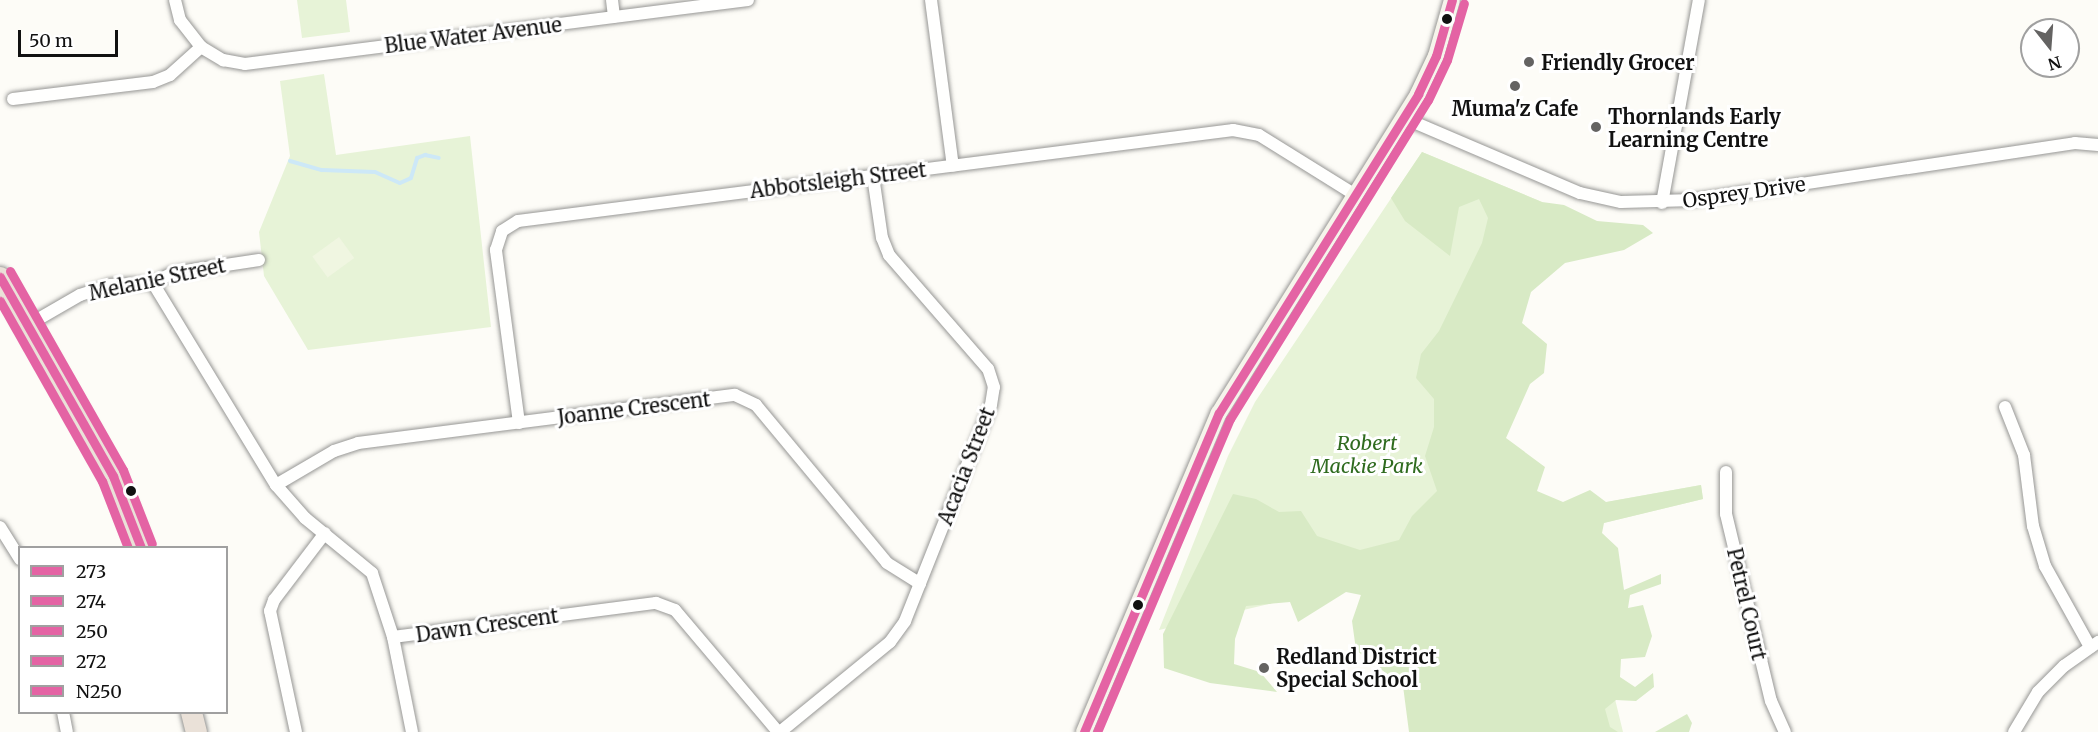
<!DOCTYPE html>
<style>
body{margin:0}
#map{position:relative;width:2098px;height:732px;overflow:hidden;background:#fdfcf7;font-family:Merriweather,serif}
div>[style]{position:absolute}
.green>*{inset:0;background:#e7f3d7}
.forest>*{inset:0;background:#d8eac5}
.pitch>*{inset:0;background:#f0f6e1;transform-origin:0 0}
.stream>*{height:4px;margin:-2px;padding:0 2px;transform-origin:2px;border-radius:2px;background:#cde8f7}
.roads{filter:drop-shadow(0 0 2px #979795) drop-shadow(0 0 2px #979795)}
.street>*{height:12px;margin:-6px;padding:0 6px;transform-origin:6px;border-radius:6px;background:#fffffe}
.secondary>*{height:16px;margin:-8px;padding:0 8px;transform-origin:8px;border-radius:8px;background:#f6f4eb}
.highway>*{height:21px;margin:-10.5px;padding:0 10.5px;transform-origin:10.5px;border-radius:10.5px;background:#eae1d8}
.bus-1>*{height:9px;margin:-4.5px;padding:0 4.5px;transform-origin:4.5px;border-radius:4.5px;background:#e463a4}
.bus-2>*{height:9px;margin:-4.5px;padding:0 4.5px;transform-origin:4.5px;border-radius:4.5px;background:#e463a4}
.bus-3>*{height:9px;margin:-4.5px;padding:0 4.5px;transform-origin:4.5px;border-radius:4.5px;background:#e463a4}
.bus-4>*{height:9px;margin:-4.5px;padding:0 4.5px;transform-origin:4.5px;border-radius:4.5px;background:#e463a4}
.bus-5>*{height:9px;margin:-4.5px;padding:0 4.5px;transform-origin:4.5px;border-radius:4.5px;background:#e463a4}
.dots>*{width:16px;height:16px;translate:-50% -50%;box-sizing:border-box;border:3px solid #fff;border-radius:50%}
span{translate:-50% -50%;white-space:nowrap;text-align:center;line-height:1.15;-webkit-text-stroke:6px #fff;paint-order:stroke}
.street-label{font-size:20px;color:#111}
.poi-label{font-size:20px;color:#111;font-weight:700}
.left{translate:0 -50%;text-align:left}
.park-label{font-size:20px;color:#2f6b1f;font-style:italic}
.legend{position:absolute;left:18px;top:546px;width:210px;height:168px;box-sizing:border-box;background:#fff;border:2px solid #a0a0a0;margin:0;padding:8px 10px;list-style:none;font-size:18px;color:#111}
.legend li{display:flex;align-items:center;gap:12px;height:30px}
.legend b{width:30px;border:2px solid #a0a0a0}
.north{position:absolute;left:2020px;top:18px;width:60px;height:60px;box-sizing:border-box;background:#fff;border:2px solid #a0a0a0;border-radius:50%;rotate:163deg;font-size:16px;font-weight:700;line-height:24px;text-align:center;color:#111}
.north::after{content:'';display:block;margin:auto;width:21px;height:27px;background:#646362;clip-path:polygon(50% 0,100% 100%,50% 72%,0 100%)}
.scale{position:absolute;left:18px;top:30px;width:100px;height:27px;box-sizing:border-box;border:3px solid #111;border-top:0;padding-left:8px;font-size:18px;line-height:21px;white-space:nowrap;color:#111;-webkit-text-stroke:4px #fff;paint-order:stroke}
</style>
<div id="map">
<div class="green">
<i style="clip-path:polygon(297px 0,346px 0,350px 32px,302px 38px)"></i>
<i style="clip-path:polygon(324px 74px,336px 155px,470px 136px,491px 327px,308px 350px,264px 276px,259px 232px,290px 156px,280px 81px)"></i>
<i style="clip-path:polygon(1422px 152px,1542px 202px,1480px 525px,1701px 485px,1703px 499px,1574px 530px,1623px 732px,1414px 732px,1403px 686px,1356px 650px,1362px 582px,1159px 630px,1228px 456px,1255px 402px)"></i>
</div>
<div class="forest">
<i style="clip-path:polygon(1422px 152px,1542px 202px,1564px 205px,1597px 221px,1643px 225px,1653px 233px,1624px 250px,1565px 263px,1531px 292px,1522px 323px,1547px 344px,1544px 373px,1530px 384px,1506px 438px,1545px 467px,1537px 491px,1563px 502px,1590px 490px,1606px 502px,1701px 485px,1703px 499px,1604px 523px,1602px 533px,1618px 548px,1624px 590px,1661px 574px,1661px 584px,1630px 595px,1628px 608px,1643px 605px,1652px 636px,1645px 657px,1621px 659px,1620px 677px,1635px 687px,1653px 673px,1654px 687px,1636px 701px,1616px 700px,1605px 709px,1610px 727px,1618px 732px,1409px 732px,1403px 686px,1356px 650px,1352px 621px,1361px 595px,1346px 592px,1298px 622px,1290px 602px,1246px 606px,1235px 639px,1234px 664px,1260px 672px,1277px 692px,1210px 683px,1164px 668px,1163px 634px,1233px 494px,1256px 499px,1279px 512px,1301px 511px,1317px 536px,1360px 550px,1399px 540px,1412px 516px,1437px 491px,1425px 456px,1434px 427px,1434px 399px,1416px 378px,1421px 354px,1439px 331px,1482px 243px,1488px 218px,1479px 199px,1459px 207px,1450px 256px,1405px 221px,1391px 198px)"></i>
<i style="clip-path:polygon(1687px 714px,1692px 723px,1689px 732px,1655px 732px)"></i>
</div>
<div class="pitch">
<i style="left:339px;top:237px;width:26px;height:33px;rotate:54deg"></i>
</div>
<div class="stream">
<i style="left:290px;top:161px;width:33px;rotate:16deg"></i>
<i style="left:322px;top:170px;width:53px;rotate:2.2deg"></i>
<i style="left:375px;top:172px;width:27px;rotate:24deg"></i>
<i style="left:400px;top:183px;width:12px;rotate:-24deg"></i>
<i style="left:411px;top:178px;width:21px;rotate:-73deg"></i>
<i style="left:417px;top:158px;width:9px;rotate:-21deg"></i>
<i style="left:425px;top:155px;width:14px;rotate:12deg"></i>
</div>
<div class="roads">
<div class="street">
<i style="left:175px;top:0;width:21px;rotate:76deg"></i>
<i style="left:180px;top:20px;width:34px;rotate:52deg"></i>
<i style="left:201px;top:47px;width:26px;rotate:31deg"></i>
<i style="left:223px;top:60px;width:22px;rotate:10deg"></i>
<i style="left:245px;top:64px;width:507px;rotate:-7.25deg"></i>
<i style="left:612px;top:0;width:17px;rotate:83deg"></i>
<i style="left:931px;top:0;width:167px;rotate:82.5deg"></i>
<i style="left:13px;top:99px;width:141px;rotate:-6.9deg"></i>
<i style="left:153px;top:82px;width:18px;rotate:-22deg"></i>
<i style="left:170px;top:75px;width:42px;rotate:-42.1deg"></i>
<i style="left:1404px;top:118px;width:191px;rotate:23.1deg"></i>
<i style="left:1580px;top:193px;width:42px;rotate:12.4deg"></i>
<i style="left:1621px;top:202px;width:73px;rotate:-1.6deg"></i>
<i style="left:1694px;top:200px;width:385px;rotate:-8.5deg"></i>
<i style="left:2075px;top:143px;width:23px;rotate:5deg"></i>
<i style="left:1662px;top:203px;width:206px;rotate:-79.7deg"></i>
<i style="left:153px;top:283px;width:237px;rotate:58.7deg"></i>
<i style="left:276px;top:485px;width:44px;rotate:48.7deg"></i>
<i style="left:305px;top:518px;width:87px;rotate:39.4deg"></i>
<i style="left:372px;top:573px;width:67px;rotate:71.8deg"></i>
<i style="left:393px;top:637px;width:265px;rotate:-7.4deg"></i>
<i style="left:656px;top:603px;width:20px;rotate:20deg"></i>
<i style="left:675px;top:610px;width:160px;rotate:49.8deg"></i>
<i style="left:28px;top:325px;width:60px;rotate:-30deg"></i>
<i style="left:80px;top:295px;width:32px;rotate:-18deg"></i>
<i style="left:110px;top:285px;width:43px;rotate:-2.7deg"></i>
<i style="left:153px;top:283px;width:22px;rotate:-27deg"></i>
<i style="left:173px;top:273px;width:87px;rotate:-8.6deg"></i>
<i style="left:2005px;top:407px;width:52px;rotate:68.4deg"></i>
<i style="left:2024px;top:455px;width:72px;rotate:82.8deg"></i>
<i style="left:2033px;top:526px;width:42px;rotate:73.3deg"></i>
<i style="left:2045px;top:566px;width:93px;rotate:60.9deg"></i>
<i style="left:519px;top:423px;width:175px;rotate:-97.6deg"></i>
<i style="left:496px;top:250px;width:20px;rotate:-72deg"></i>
<i style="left:502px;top:231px;width:19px;rotate:-32deg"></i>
<i style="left:518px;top:221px;width:721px;rotate:-7.25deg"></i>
<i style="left:1233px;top:130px;width:26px;rotate:11deg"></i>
<i style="left:1259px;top:135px;width:110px;rotate:31.9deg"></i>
<i style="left:1726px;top:472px;width:42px;rotate:90deg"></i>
<i style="left:1726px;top:514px;width:192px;rotate:76.5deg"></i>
<i style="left:1771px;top:701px;width:34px;rotate:66deg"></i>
<i style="left:276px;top:485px;width:67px;rotate:-30.4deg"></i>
<i style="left:334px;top:451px;width:25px;rotate:-18deg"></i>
<i style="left:358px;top:443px;width:380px;rotate:-7.3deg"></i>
<i style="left:735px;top:395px;width:23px;rotate:25deg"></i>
<i style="left:756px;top:405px;width:205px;rotate:50.3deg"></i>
<i style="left:887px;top:563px;width:39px;rotate:32deg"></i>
<i style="left:0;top:527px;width:38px;rotate:58deg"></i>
<i style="left:393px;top:637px;width:97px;rotate:78.7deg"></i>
<i style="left:63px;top:712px;width:20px;rotate:79deg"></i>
<i style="left:296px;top:732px;width:124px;rotate:-102.1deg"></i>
<i style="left:270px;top:611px;width:12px;rotate:-70deg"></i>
<i style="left:274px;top:600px;width:84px;rotate:-52.7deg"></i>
<i style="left:780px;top:732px;width:142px;rotate:-39.3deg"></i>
<i style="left:890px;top:642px;width:26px;rotate:-54deg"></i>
<i style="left:905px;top:621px;width:232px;rotate:-68.3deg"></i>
<i style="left:991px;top:405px;width:18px;rotate:-81deg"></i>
<i style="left:994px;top:387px;width:19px;rotate:-108deg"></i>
<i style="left:988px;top:369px;width:151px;rotate:-131deg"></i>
<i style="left:889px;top:255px;width:18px;rotate:-112deg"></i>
<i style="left:882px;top:238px;width:63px;rotate:-98.3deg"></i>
<i style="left:2014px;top:732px;width:47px;rotate:-59deg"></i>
<i style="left:2038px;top:692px;width:37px;rotate:-45deg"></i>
<i style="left:2064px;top:666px;width:42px;rotate:-35.2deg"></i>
</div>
<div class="secondary">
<i style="left:1084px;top:732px;width:346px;rotate:-67.1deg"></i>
<i style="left:1219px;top:413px;width:376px;rotate:-58deg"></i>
<i style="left:1418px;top:94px;width:42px;rotate:-64.7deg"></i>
<i style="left:1436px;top:56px;width:58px;rotate:-74.1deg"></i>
</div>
<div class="highway">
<i style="left:0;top:277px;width:229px;rotate:60.4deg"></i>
<i style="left:113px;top:476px;width:77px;rotate:68.7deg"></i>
<i style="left:191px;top:712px;width:21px;rotate:76deg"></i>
</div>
</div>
<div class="bus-1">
<i style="left:1084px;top:732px;width:346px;rotate:-67.1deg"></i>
<i style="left:1219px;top:413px;width:376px;rotate:-58deg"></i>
<i style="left:1418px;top:94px;width:42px;rotate:-64.7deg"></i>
<i style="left:1436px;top:56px;width:58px;rotate:-74.1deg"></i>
</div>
<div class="bus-2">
<i style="left:1097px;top:732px;width:340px;rotate:-67deg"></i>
<i style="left:1230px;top:419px;width:375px;rotate:-58.2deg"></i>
<i style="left:1428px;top:100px;width:44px;rotate:-64.6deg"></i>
<i style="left:1447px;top:60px;width:59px;rotate:-73.4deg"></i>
</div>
<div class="bus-3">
<i style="left:0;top:277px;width:229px;rotate:60.4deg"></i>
<i style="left:113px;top:476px;width:77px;rotate:68.7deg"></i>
</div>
<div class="bus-4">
<i style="left:0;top:301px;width:207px;rotate:60.5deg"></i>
<i style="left:102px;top:481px;width:72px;rotate:68.8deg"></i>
</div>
<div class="bus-5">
<i style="left:10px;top:271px;width:229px;rotate:60.4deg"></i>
<i style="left:123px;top:470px;width:79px;rotate:68.6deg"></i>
</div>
<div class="dots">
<i style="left:1447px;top:19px;background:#111"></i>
<i style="left:1529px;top:62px;background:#646362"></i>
<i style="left:1515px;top:86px;background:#646362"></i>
<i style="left:1596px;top:127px;background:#646362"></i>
<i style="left:131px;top:491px;background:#111"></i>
<i style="left:1138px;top:605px;background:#111"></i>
<i style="left:1264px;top:668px;background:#646362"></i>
</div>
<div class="street-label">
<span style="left:473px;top:35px;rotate:-7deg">Blue Water Avenue</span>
<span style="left:838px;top:180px;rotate:-7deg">Abbotsleigh Street</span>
<span style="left:1744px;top:192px;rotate:-8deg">Osprey Drive</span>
<span style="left:157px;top:279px;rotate:-12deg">Melanie Street</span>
<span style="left:634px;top:408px;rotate:-7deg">Joanne Crescent</span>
<span style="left:966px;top:466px;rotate:-69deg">Acacia Street</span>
<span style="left:1747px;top:604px;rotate:77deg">Petrel Court</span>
<span style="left:487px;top:625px;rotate:-8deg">Dawn Crescent</span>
</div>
<div class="poi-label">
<span class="left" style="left:1541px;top:62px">Friendly Grocer</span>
<span style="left:1515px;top:108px">Muma'z Cafe</span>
<span class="left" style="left:1608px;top:128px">Thornlands Early<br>Learning Centre</span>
<span class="left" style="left:1276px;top:668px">Redland District<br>Special School</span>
</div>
<div class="park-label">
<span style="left:1367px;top:454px">Robert<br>Mackie Park</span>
</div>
<ul class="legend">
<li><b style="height:8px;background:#e463a4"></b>273</li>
<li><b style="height:8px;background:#e463a4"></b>274</li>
<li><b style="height:8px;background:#e463a4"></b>250</li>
<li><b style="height:8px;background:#e463a4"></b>272</li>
<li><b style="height:8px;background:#e463a4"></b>N250</li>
</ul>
<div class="north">N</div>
<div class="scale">50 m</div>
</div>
